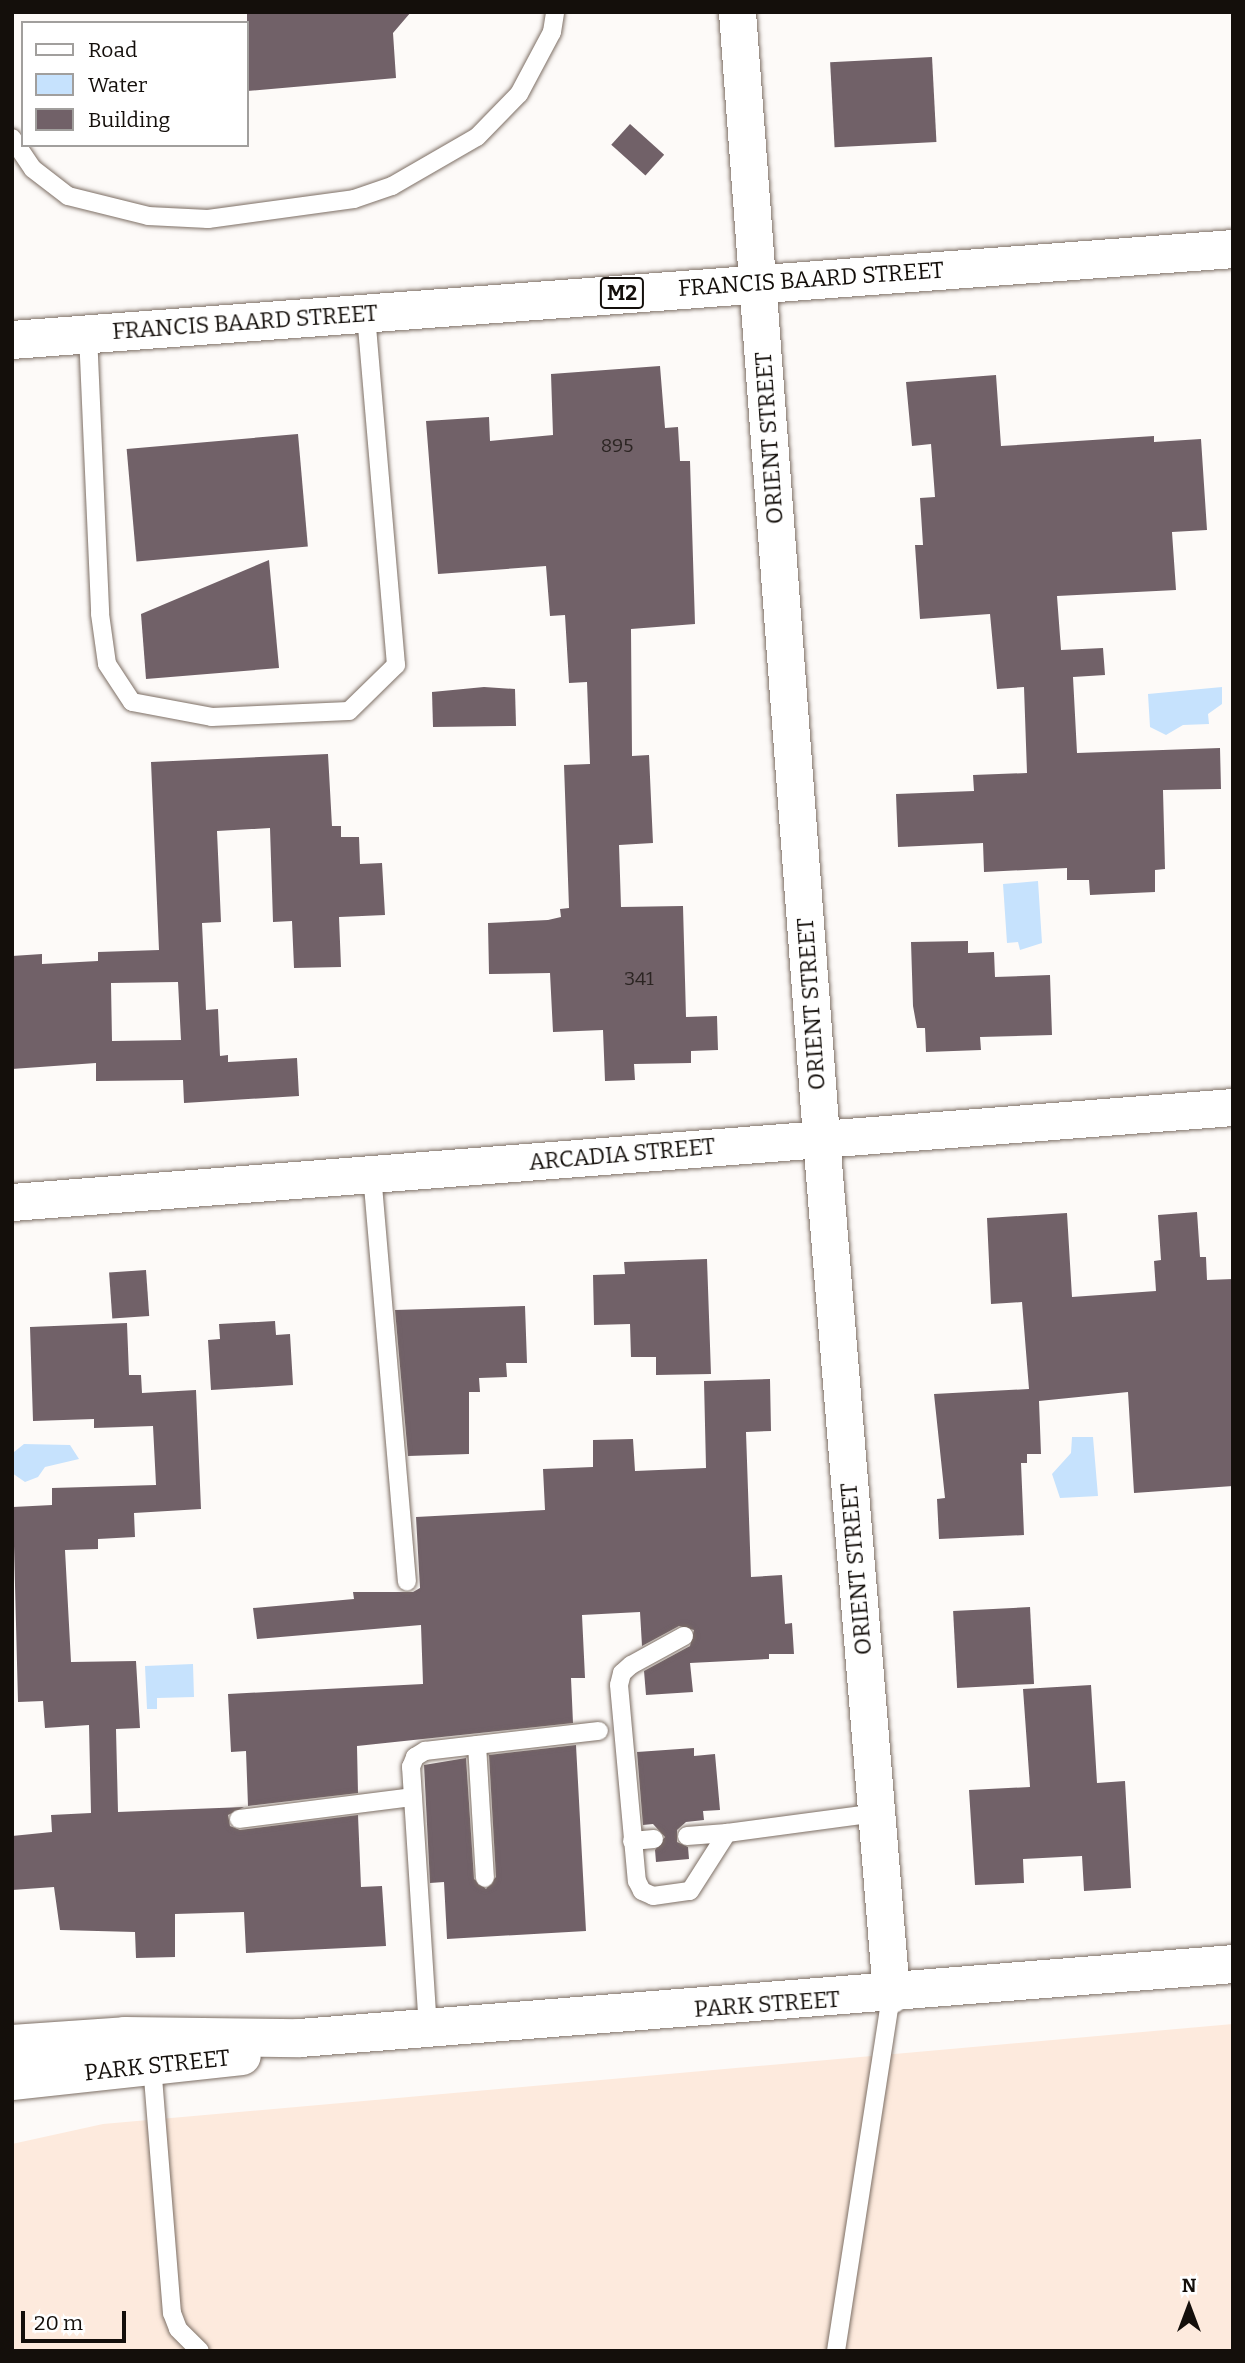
<!DOCTYPE html>
<style>
body{margin:0}
#map{position:relative;width:1245px;height:2363px;overflow:hidden;background:#fdfaf8;font-family:Bitter,serif}
div>[style]{position:absolute}
.built>*{inset:0;background:#fdeadd}
.water>*{inset:0;background:#c6e2fd}
.building>*{inset:0;background:#716168;transform-origin:0 0}
.roads{filter:drop-shadow(0 0 2px #7d6f65) drop-shadow(0 0 2px #7d6f65)}
.service>*{height:18px;margin:-9px;padding:0 9px;transform-origin:9px;border-radius:9px;background:#fff}
.minor>*{height:37px;margin:-18.5px;padding:0 18.5px;transform-origin:18.5px;border-radius:18.5px;background:#fff}
.tertiary>*{height:38px;margin:-19px;padding:0 19px;transform-origin:19px;border-radius:19px;background:#fff}
.primary>*{height:38px;margin:-19px;padding:0 19px;transform-origin:19px;border-radius:19px;background:#fff}
span{translate:-50% -50%;white-space:nowrap;text-align:center;line-height:1.15;-webkit-text-stroke:5px #fff;paint-order:stroke}
.number-label{font-size:19px;color:#2b2422}
.number-label span{-webkit-text-stroke-width:0}
.shield-label span{padding:2px 5px;background:#fff;border:2px solid;border-radius:5px;-webkit-text-stroke-width:0}
.shield-label{font-size:21px;color:#140f0b;font-weight:700}
.street-label{font-size:23px;color:#140f0b}
.frame{position:absolute;inset:0;border:14px solid #140f0b;pointer-events:none}
.legend{position:absolute;left:21px;top:21px;width:228px;height:126px;box-sizing:border-box;background:#fff;border:2px solid #a19f9d;margin:0;padding:9px 12px;list-style:none;font-size:21px;color:#140f0b}
.legend li{display:flex;align-items:center;gap:14px;height:35px}
.legend b{width:35px;border:2px solid #a19f9d}
.north{position:absolute;left:1154px;top:2272px;width:70px;height:70px;-webkit-text-stroke:5px #fff;paint-order:stroke;rotate:0deg;font-size:19px;font-weight:700;line-height:28px;text-align:center;color:#140f0b}
.north::after{content:'';display:block;margin:auto;width:24px;height:32px;background:#140f0b;clip-path:polygon(50% 0,100% 100%,50% 72%,0 100%)}
.scale{position:absolute;left:21px;top:2311px;width:105px;height:32px;box-sizing:border-box;border:4px solid #140f0b;border-top:0;padding-left:9px;font-size:21px;line-height:24px;white-space:nowrap;color:#140f0b;-webkit-text-stroke:5px #fff;paint-order:stroke}
</style>
<div id="map">
<div class="built">
<i style="clip-path:polygon(1233px 2024px,1233px 2351px,12px 2351px,12px 2144px,103px 2124px)"></i>
</div>
<div class="water">
<i style="clip-path:polygon(1222px 687px,1222px 704px,1208px 714px,1209px 724px,1183px 725px,1166px 735px,1150px 727px,1148px 694px)"></i>
<i style="clip-path:polygon(1038px 881px,1042px 943px,1020px 950px,1018px 942px,1007px 943px,1003px 884px)"></i>
<i style="clip-path:polygon(1072px 1437px,1093px 1437px,1098px 1496px,1060px 1498px,1052px 1474px,1071px 1453px)"></i>
<i style="clip-path:polygon(24px 1444px,70px 1445px,79px 1459px,45px 1467px,38px 1477px,25px 1482px,12px 1473px,14px 1452px)"></i>
<i style="clip-path:polygon(193px 1664px,194px 1697px,157px 1698px,157px 1709px,147px 1709px,145px 1666px)"></i>
</div>
<div class="building">
<i style="clip-path:polygon(247px 12px,411px 12px,393px 33px,396px 78px,247px 91px)"></i>
<i style="left:932px;top:57px;width:85px;height:102px;rotate:87deg"></i>
<i style="left:630px;top:124px;width:46px;height:28px;rotate:42deg"></i>
<i style="clip-path:polygon(660px 366px,665px 428px,678px 427px,680px 461px,690px 461px,695px 624px,631px 629px,632px 756px,649px 755px,653px 843px,619px 845px,621px 907px,683px 906px,686px 1017px,717px 1016px,718px 1050px,691px 1051px,691px 1063px,634px 1064px,635px 1080px,605px 1081px,603px 1030px,553px 1032px,550px 973px,489px 974px,488px 923px,548px 920px,561px 917px,560px 909px,569px 908px,564px 765px,590px 764px,587px 682px,569px 683px,565px 615px,550px 616px,546px 566px,438px 574px,426px 421px,489px 417px,490px 441px,553px 435px,551px 374px)"></i>
<i style="clip-path:polygon(996px 375px,1001px 446px,1154px 436px,1154px 442px,1201px 439px,1207px 530px,1172px 532px,1176px 590px,1057px 596px,1061px 650px,1103px 648px,1105px 675px,1073px 677px,1077px 753px,1220px 748px,1221px 789px,1163px 790px,1165px 869px,1155px 870px,1155px 892px,1090px 895px,1089px 880px,1067px 880px,1067px 868px,984px 872px,983px 843px,898px 847px,896px 794px,974px 791px,973px 775px,1027px 773px,1024px 687px,997px 689px,990px 614px,920px 619px,915px 545px,923px 545px,920px 498px,935px 497px,931px 444px,912px 446px,906px 382px)"></i>
<i style="left:298px;top:434px;width:113px;height:172px;rotate:85deg"></i>
<i style="clip-path:polygon(269px 560px,279px 668px,146px 679px,141px 614px)"></i>
<i style="clip-path:polygon(484px 687px,515px 689px,516px 726px,433px 727px,432px 692px)"></i>
<i style="clip-path:polygon(evenodd,328px 754px,332px 826px,341px 826px,341px 837px,359px 837px,360px 864px,382px 863px,385px 915px,339px 917px,341px 967px,294px 968px,292px 921px,273px 922px,270px 828px,217px 831px,221px 922px,202px 923px,206px 1010px,218px 1009px,220px 1056px,228px 1055px,228px 1062px,297px 1058px,299px 1096px,184px 1103px,183px 1080px,96px 1081px,96px 1063px,12px 1069px,12px 956px,42px 954px,42px 964px,98px 961px,98px 952px,159px 950px,151px 762px,328px 754px,178px 982px,181px 1040px,112px 1041px,111px 983px,178px 982px)"></i>
<i style="clip-path:polygon(968px 941px,968px 953px,994px 952px,995px 977px,1050px 975px,1052px 1035px,980px 1037px,981px 1050px,926px 1052px,925px 1028px,917px 1028px,913px 1006px,911px 942px)"></i>
<i style="clip-path:polygon(1197px 1212px,1200px 1257px,1206px 1257px,1207px 1280px,1233px 1279px,1233px 1486px,1134px 1493px,1128px 1392px,1039px 1401px,1041px 1454px,1027px 1454px,1027px 1463px,1021px 1463px,1024px 1535px,939px 1539px,937px 1499px,945px 1498px,934px 1394px,1029px 1389px,1022px 1302px,991px 1304px,987px 1218px,1067px 1213px,1072px 1297px,1156px 1291px,1154px 1261px,1161px 1260px,1158px 1215px)"></i>
<i style="clip-path:polygon(707px 1259px,711px 1374px,656px 1375px,656px 1357px,631px 1357px,630px 1324px,594px 1325px,593px 1275px,625px 1274px,624px 1262px)"></i>
<i style="left:146px;top:1270px;width:46px;height:37px;rotate:86deg"></i>
<i style="clip-path:polygon(525px 1306px,527px 1363px,506px 1363px,507px 1377px,479px 1378px,480px 1392px,469px 1392px,469px 1454px,408px 1456px,395px 1310px)"></i>
<i style="clip-path:polygon(275px 1321px,276px 1335px,290px 1334px,293px 1385px,211px 1390px,208px 1340px,220px 1339px,219px 1324px)"></i>
<i style="clip-path:polygon(127px 1323px,129px 1375px,141px 1375px,142px 1393px,196px 1390px,201px 1509px,134px 1513px,135px 1537px,98px 1539px,98px 1549px,65px 1550px,71px 1662px,136px 1661px,140px 1728px,116px 1729px,118px 1812px,244px 1807px,228px 1815px,230px 1826px,240px 1830px,358px 1815px,361px 1887px,382px 1886px,386px 1946px,246px 1953px,244px 1912px,175px 1914px,175px 1957px,136px 1958px,135px 1932px,60px 1930px,54px 1887px,12px 1890px,12px 1836px,52px 1832px,51px 1815px,91px 1813px,89px 1725px,45px 1728px,43px 1701px,18px 1702px,13px 1507px,52px 1505px,52px 1488px,156px 1485px,153px 1426px,94px 1428px,94px 1419px,33px 1421px,30px 1327px)"></i>
<i style="clip-path:polygon(770px 1379px,771px 1431px,746px 1432px,751px 1577px,782px 1575px,785px 1624px,792px 1623px,794px 1654px,769px 1654px,769px 1659px,690px 1663px,693px 1692px,646px 1695px,644px 1671px,690px 1646px,694px 1630px,679px 1626px,642px 1646px,640px 1612px,582px 1615px,585px 1678px,571px 1678px,573px 1723px,357px 1746px,358px 1793px,248px 1806px,246px 1751px,231px 1752px,228px 1694px,423px 1684px,421px 1625px,257px 1639px,253px 1608px,354px 1599px,353px 1592px,413px 1592px,420px 1588px,416px 1517px,545px 1510px,543px 1469px,593px 1467px,593px 1440px,633px 1439px,635px 1471px,706px 1468px,704px 1381px)"></i>
<i style="left:1030px;top:1607px;width:77px;height:77px;rotate:87deg"></i>
<i style="clip-path:polygon(1091px 1685px,1097px 1783px,1125px 1781px,1131px 1888px,1084px 1891px,1082px 1856px,1023px 1859px,1024px 1883px,975px 1885px,969px 1790px,1030px 1787px,1023px 1689px)"></i>
<i style="clip-path:polygon(576px 1745px,586px 1931px,447px 1939px,444px 1882px,430px 1883px,424px 1765px,466px 1758px,474px 1879px,486px 1889px,496px 1877px,489px 1755px)"></i>
<i style="clip-path:polygon(694px 1748px,694px 1756px,715px 1754px,720px 1810px,703px 1811px,704px 1820px,686px 1822px,677px 1830px,677px 1842px,688px 1847px,689px 1859px,656px 1862px,655px 1850px,665px 1837px,653px 1824px,643px 1825px,637px 1752px)"></i>
</div>
<div class="roads">
<div class="service">
<i style="left:12px;top:138px;width:37px;rotate:56deg"></i>
<i style="left:33px;top:169px;width:44px;rotate:37.6deg"></i>
<i style="left:68px;top:196px;width:82px;rotate:14deg"></i>
<i style="left:148px;top:216px;width:60px;rotate:2.9deg"></i>
<i style="left:208px;top:219px;width:147px;rotate:-7.8deg"></i>
<i style="left:354px;top:199px;width:40px;rotate:-18.9deg"></i>
<i style="left:392px;top:186px;width:98px;rotate:-30deg"></i>
<i style="left:477px;top:137px;width:60px;rotate:-45.7deg"></i>
<i style="left:519px;top:94px;width:70px;rotate:-62deg"></i>
<i style="left:552px;top:32px;width:20px;rotate:-81deg"></i>
<i style="left:88px;top:334px;width:280px;rotate:87.5deg"></i>
<i style="left:100px;top:614px;width:50px;rotate:82deg"></i>
<i style="left:107px;top:664px;width:45px;rotate:56.7deg"></i>
<i style="left:132px;top:702px;width:81px;rotate:10.6deg"></i>
<i style="left:212px;top:717px;width:137px;rotate:-2.5deg"></i>
<i style="left:349px;top:711px;width:66px;rotate:-44.4deg"></i>
<i style="left:396px;top:665px;width:353px;rotate:-94.9deg"></i>
<i style="left:372px;top:1174px;width:409px;rotate:85.1deg"></i>
<i style="left:684px;top:1636px;width:60px;rotate:151.3deg"></i>
<i style="left:631px;top:1665px;width:12px;rotate:138deg"></i>
<i style="left:622px;top:1673px;width:12px;rotate:104deg"></i>
<i style="left:619px;top:1685px;width:197px;rotate:84.8deg"></i>
<i style="left:637px;top:1881px;width:11px;rotate:63deg"></i>
<i style="left:642px;top:1891px;width:12px;rotate:24deg"></i>
<i style="left:653px;top:1896px;width:37px;rotate:-8deg"></i>
<i style="left:690px;top:1891px;width:69px;rotate:-57.5deg"></i>
<i style="left:727px;top:1833px;width:150px;rotate:-7.6deg"></i>
<i style="left:477px;top:1745px;width:133px;rotate:86.6deg"></i>
<i style="left:239px;top:1819px;width:175px;rotate:-7.2deg"></i>
<i style="left:687px;top:1836px;width:40px;rotate:-4.3deg"></i>
<i style="left:632px;top:1841px;width:22px;rotate:-5deg"></i>
<i style="left:428px;top:2029px;width:263px;rotate:-93.7deg"></i>
<i style="left:411px;top:1767px;width:11px;rotate:-68deg"></i>
<i style="left:415px;top:1757px;width:12px;rotate:-31deg"></i>
<i style="left:425px;top:1751px;width:175px;rotate:-6.6deg"></i>
<i style="left:152px;top:2065px;width:249px;rotate:85.4deg"></i>
<i style="left:172px;top:2313px;width:17px;rotate:69deg"></i>
<i style="left:178px;top:2329px;width:31px;rotate:45deg"></i>
<i style="left:836px;top:2351px;width:361px;rotate:-81.2deg"></i>
</div>
<div class="minor">
<i style="left:737px;top:12px;width:1129px;rotate:85.73deg"></i>
<i style="left:821px;top:1138px;width:859px;rotate:85.32deg"></i>
<i style="left:12px;top:1202px;width:1225px;rotate:-4.45deg"></i>
</div>
<div class="tertiary">
<i style="left:12px;top:2044px;width:113px;rotate:-4deg"></i>
<i style="left:125px;top:2036px;width:175px;rotate:0.7deg"></i>
<i style="left:300px;top:2038px;width:936px;rotate:-4.53deg"></i>
<i style="left:12px;top:2081px;width:231px;rotate:-6.2deg"></i>
</div>
<div class="primary">
<i style="left:12px;top:340px;width:1224px;rotate:-4.26deg"></i>
</div>
</div>
<div class="number-label">
<span style="left:617px;top:446px">895</span>
<span style="left:639px;top:979px">341</span>
</div>
<div class="shield-label">
<span style="left:622px;top:293px">M2</span>
</div>
<div class="street-label">
<span style="left:811px;top:279px;rotate:-4deg">FRANCIS BAARD STREET</span>
<span style="left:245px;top:322px;rotate:-4deg">FRANCIS BAARD STREET</span>
<span style="left:769px;top:438px;rotate:-94deg">ORIENT STREET</span>
<span style="left:811px;top:1004px;rotate:-94deg">ORIENT STREET</span>
<span style="left:622px;top:1154px;rotate:-5deg">ARCADIA STREET</span>
<span style="left:856px;top:1569px;rotate:-95deg">ORIENT STREET</span>
<span style="left:767px;top:2004px;rotate:-4deg">PARK STREET</span>
<span style="left:157px;top:2065px;rotate:-6deg">PARK STREET</span>
</div>
<div class="frame"></div>
<ul class="legend">
<li><b style="height:9px;background:#fff"></b>Road</li>
<li><b style="height:19px;background:#c6e2fd"></b>Water</li>
<li><b style="height:19px;background:#716168"></b>Building</li>
</ul>
<div class="north">N</div>
<div class="scale">20 m</div>
</div>
